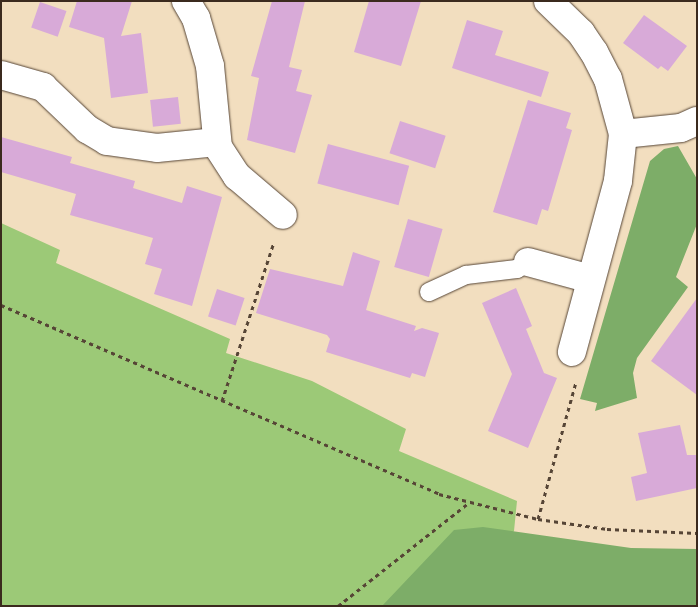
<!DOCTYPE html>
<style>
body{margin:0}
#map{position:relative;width:698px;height:607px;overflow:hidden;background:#f2debf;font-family:"Comic Neue",sans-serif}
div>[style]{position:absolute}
.green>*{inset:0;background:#9cc977}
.forest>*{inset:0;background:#7dad68}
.building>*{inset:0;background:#d8aad8;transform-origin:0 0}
.path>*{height:3px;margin-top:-1.5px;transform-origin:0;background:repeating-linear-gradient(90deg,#564536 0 4px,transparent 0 8px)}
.roads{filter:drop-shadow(0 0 1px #564536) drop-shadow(0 0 1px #564536)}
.service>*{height:18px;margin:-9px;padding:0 9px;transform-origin:9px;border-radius:9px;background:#fff}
.minor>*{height:28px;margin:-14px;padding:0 14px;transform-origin:14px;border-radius:14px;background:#fff}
span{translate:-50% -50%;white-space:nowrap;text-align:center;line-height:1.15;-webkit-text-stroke:4.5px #f7f3e8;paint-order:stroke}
.frame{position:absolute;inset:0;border:2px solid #3b2a1e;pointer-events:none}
</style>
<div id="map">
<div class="green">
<i style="clip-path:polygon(1px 223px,60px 250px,56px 263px,230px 339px,226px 353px,312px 381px,406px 429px,399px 451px,517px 501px,514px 531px,504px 544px,390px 606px,1px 606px)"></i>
</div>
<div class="forest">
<i style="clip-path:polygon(678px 146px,697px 179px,697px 224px,676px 277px,688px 287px,637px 358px,633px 373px,637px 398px,595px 411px,597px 403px,580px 399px,650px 161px,664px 149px)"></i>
<i style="clip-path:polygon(483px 527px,631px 548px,697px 549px,697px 606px,382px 606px,454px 530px)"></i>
</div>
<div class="building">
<i style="clip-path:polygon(77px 1px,132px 1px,121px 36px,141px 33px,148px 93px,111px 98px,104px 38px,69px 27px)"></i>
<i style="clip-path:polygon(272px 1px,305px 1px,289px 67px,302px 70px,296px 91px,312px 95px,295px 153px,247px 140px,259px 78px,251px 76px)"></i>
<i style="clip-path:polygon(369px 1px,421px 1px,401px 66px,354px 52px)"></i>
<i style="left:40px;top:2px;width:28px;height:27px;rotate:19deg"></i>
<i style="clip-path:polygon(644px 15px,687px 46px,668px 71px,661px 66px,658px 69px,623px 43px)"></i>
<i style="clip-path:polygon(467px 20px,503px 31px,495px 55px,549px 72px,541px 97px,452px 68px)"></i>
<i style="left:178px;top:97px;width:27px;height:28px;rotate:84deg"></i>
<i style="clip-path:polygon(528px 100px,571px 113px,566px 128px,572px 130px,548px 211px,542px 209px,537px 225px,493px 212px)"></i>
<i style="left:400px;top:121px;width:48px;height:34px;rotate:18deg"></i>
<i style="clip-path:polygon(1px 137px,72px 157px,70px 163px,135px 181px,133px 188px,182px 203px,187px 186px,222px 197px,192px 306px,154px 294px,162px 269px,145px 264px,153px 238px,70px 215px,76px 194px,1px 172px)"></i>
<i style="left:328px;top:144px;width:84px;height:41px;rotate:15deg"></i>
<i style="left:408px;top:219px;width:36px;height:50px;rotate:16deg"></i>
<i style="clip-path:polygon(353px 252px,380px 261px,366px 310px,416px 326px,414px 331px,422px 328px,439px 333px,425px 377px,412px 373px,410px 378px,326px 352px,330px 339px,327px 335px,256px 313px,270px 269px,343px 286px)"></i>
<i style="clip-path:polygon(516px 288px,532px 326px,526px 329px,544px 373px,557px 378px,528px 448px,488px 431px,512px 374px,482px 303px)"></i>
<i style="left:217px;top:289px;width:29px;height:29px;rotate:18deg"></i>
<i style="clip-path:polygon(697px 298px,697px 395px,651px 361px)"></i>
<i style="clip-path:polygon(680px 425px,687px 455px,697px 455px,697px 488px,636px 501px,631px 477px,647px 473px,638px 433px)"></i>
</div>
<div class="path">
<i style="left:1px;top:305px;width:477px;rotate:23.3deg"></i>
<i style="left:439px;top:494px;width:102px;rotate:14.2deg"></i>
<i style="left:538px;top:519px;width:70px;rotate:8.2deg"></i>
<i style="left:607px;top:529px;width:90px;rotate:2.5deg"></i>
<i style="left:222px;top:401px;width:167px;rotate:-71.9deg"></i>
<i style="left:538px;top:519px;width:142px;rotate:-74.5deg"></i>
<i style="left:338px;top:606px;width:164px;rotate:-38.3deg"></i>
</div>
<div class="roads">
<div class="service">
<i style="left:429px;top:292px;width:41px;rotate:-24.7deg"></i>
<i style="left:466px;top:275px;width:51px;rotate:-6.7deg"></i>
<i style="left:517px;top:269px;width:13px;rotate:-32deg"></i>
</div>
<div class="minor">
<i style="left:186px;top:1px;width:20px;rotate:60deg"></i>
<i style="left:196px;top:18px;width:50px;rotate:73.7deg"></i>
<i style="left:210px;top:66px;width:81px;rotate:84.4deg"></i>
<i style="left:218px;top:147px;width:35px;rotate:57deg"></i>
<i style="left:237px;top:176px;width:60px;rotate:40.3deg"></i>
<i style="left:548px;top:1px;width:46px;rotate:44.1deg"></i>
<i style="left:581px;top:33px;width:23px;rotate:56deg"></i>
<i style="left:594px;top:52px;width:30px;rotate:63deg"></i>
<i style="left:608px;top:79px;width:57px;rotate:74.7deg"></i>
<i style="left:623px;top:134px;width:47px;rotate:96.1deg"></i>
<i style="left:618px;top:181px;width:177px;rotate:105.1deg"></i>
<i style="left:1px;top:75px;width:44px;rotate:15.9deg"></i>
<i style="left:43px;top:87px;width:61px;rotate:43.7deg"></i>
<i style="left:87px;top:129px;width:23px;rotate:31deg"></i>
<i style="left:107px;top:141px;width:50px;rotate:8deg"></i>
<i style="left:157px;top:148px;width:60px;rotate:-5.7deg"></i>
<i style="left:623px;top:134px;width:58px;rotate:-5.9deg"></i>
<i style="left:681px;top:128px;width:17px;rotate:-24deg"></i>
<i style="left:528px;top:262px;width:65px;rotate:15.1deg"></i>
</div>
</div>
<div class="frame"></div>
</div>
